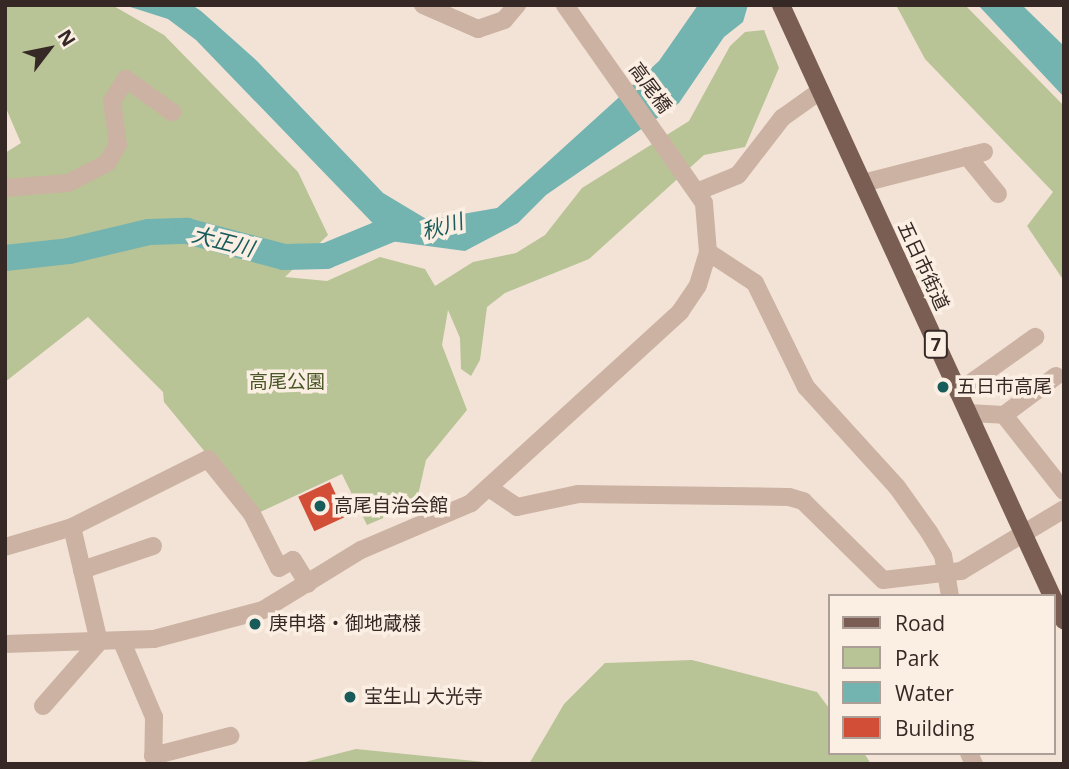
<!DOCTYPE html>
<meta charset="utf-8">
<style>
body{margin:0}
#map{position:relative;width:1069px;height:769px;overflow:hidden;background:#f3e3d7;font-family:"Open Sans","Noto Sans JP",sans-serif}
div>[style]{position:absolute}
.green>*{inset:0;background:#b8c496}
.water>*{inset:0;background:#73b3b0}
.river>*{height:26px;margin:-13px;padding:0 13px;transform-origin:13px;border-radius:13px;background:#73b3b0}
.building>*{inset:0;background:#d24e36;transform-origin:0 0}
.minor>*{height:18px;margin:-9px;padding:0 9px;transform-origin:9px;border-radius:9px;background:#ccb2a2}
.major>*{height:18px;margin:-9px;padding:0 9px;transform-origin:9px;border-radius:9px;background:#7a5e54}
.dots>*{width:19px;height:19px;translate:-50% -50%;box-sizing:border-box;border:4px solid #fbeee3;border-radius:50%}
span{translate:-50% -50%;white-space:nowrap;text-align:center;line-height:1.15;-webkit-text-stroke:7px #fbeee3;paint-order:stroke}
.shield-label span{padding:2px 5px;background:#fbeee3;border:2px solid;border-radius:5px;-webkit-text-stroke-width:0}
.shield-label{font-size:18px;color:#362925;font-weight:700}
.street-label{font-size:19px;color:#362925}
.park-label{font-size:19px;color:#495726}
.poi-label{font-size:19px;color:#362925}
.left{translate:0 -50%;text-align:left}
.water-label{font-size:21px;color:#175c5a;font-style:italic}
.frame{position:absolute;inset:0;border:7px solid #362925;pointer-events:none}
.legend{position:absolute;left:828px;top:594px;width:228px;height:161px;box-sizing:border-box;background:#fbeee3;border:2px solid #ac9f97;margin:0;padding:9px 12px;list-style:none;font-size:21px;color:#362925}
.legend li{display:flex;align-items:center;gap:14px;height:35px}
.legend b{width:35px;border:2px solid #ac9f97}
.north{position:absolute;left:14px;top:14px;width:70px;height:70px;-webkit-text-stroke:5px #fbeee3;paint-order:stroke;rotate:58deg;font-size:19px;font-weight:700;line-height:28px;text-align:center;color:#362925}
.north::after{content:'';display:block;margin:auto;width:24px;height:32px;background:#362925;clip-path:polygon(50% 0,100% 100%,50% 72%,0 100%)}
</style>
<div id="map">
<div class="green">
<i style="clip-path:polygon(5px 5px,112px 5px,164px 35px,298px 172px,328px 235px,285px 277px,327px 281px,380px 257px,425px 269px,435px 286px,473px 262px,516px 253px,545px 235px,582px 188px,689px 121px,730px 46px,745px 32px,764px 30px,779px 68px,745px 147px,704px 155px,589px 259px,505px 293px,487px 307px,480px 360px,471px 376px,461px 369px,460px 338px,448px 310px,442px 345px,467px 410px,426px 460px,416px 504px,367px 525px,342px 474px,256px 514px,164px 402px,163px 392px,88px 317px,5px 382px,5px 153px,21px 143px,5px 106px)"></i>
<i style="clip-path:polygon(896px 5px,965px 5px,1064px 106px,1064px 281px,1027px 226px,1053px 192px,925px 59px)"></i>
<i style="clip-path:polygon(692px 660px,817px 692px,829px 708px,829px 753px,864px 753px,871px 764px,529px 764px,564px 704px,605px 663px)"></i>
<i style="clip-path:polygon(356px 749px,504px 764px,297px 764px)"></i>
</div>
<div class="water">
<i style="clip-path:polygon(124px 5px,192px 5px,201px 11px,257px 61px,383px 193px,428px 220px,497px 208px,659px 61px,698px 5px,748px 5px,743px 22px,724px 37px,679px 103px,546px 195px,518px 223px,465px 251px,390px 241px,196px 40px,168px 19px)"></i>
<i style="clip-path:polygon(978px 5px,1022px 5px,1064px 46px,1064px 97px)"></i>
</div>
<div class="river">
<i style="left:5px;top:258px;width:64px;rotate:-6.2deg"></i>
<i style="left:69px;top:251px;width:82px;rotate:-13.4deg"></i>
<i style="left:149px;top:232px;width:38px;rotate:-2deg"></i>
<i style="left:187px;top:231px;width:100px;rotate:15deg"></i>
<i style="left:284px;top:257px;width:42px;rotate:-1.4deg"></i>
<i style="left:326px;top:256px;width:76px;rotate:-22.5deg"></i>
</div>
<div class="building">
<i style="left:330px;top:482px;width:38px;height:35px;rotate:65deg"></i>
</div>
<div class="minor">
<i style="left:423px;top:5px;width:60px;rotate:23.6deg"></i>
<i style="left:478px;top:29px;width:28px;rotate:-19deg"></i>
<i style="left:504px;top:20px;width:20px;rotate:-49deg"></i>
<i style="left:967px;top:156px;width:49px;rotate:50.8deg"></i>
<i style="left:863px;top:183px;width:125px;rotate:-14.4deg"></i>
<i style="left:5px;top:188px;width:63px;rotate:-4.5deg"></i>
<i style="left:68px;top:183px;width:44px;rotate:-27.1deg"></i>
<i style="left:107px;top:163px;width:21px;rotate:-59deg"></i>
<i style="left:118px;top:145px;width:44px;rotate:-97.8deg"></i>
<i style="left:112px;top:101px;width:26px;rotate:-58deg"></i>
<i style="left:126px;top:79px;width:57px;rotate:35.7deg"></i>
<i style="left:699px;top:191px;width:42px;rotate:-22.3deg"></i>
<i style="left:738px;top:175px;width:72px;rotate:-52.3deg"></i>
<i style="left:782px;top:118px;width:47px;rotate:-35.4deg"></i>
<i style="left:708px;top:252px;width:56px;rotate:33.4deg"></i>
<i style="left:755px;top:283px;width:116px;rotate:63.9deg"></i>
<i style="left:806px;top:387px;width:135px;rotate:47.7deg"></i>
<i style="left:897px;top:487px;width:55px;rotate:54.6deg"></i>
<i style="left:929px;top:532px;width:27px;rotate:59deg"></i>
<i style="left:943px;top:555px;width:42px;rotate:80.3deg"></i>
<i style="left:958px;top:392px;width:95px;rotate:-35.5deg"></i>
<i style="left:968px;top:413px;width:36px;rotate:3deg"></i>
<i style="left:1004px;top:415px;width:97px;rotate:51.7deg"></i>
<i style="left:1004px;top:415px;width:65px;rotate:-36.9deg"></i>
<i style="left:489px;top:488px;width:34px;rotate:34deg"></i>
<i style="left:517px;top:507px;width:62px;rotate:-12deg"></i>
<i style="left:578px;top:494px;width:211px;rotate:0.8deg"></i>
<i style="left:789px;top:497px;width:15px;rotate:16deg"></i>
<i style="left:803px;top:501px;width:112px;rotate:44.6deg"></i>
<i style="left:883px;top:580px;width:79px;rotate:-6.6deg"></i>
<i style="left:961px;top:571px;width:120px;rotate:-31deg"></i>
<i style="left:5px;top:547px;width:70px;rotate:-16.6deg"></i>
<i style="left:72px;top:527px;width:152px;rotate:-26.6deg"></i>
<i style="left:208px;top:459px;width:70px;rotate:51.3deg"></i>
<i style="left:252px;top:514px;width:60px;rotate:63.4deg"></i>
<i style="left:279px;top:568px;width:16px;rotate:-30deg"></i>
<i style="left:293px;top:560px;width:28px;rotate:58deg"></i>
<i style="left:82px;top:570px;width:75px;rotate:-18.7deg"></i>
<i style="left:122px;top:642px;width:82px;rotate:66.9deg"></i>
<i style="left:154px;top:717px;width:39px;rotate:91deg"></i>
<i style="left:153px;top:756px;width:80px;rotate:-14.6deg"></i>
<i style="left:5px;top:644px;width:149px;rotate:-1.9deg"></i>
<i style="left:154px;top:639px;width:113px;rotate:-14.9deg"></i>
<i style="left:263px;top:610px;width:115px;rotate:-31.5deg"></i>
<i style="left:361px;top:550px;width:120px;rotate:-23.1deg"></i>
<i style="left:471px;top:503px;width:283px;rotate:-42.4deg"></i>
<i style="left:680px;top:312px;width:32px;rotate:-56deg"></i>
<i style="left:698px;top:285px;width:34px;rotate:-73deg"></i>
<i style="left:708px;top:252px;width:49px;rotate:-94.7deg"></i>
<i style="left:704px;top:203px;width:242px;rotate:-125.1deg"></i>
<i style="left:43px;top:706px;width:85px;rotate:-48.8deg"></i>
<i style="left:99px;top:642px;width:118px;rotate:-103.2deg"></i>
<i style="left:969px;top:753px;width:12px;rotate:66deg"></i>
</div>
<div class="major">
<i style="left:781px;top:5px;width:650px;rotate:65.37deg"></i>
<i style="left:1053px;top:598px;width:25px;rotate:64deg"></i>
</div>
<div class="dots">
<i style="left:943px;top:387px;background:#175c5a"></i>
<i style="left:320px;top:506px;background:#175c5a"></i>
<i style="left:255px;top:624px;background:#175c5a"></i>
<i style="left:350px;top:697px;background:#175c5a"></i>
</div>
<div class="shield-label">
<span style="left:936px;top:344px">7</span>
</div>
<div class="street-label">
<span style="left:650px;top:88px;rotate:54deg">高尾橋</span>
<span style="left:923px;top:266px;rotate:65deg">五日市街道</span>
</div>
<div class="park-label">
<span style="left:287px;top:382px">高尾公園</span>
</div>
<div class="poi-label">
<span class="left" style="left:957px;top:387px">五日市高尾</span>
<span class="left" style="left:334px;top:506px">高尾自治会館</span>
<span class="left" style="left:269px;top:624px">庚申塔・御地蔵様</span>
<span class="left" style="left:364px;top:697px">宝生山 大光寺</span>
</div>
<div class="water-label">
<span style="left:442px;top:226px;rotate:-16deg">秋川</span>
<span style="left:223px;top:241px;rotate:14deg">大正川</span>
</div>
<div class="frame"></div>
<ul class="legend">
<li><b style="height:9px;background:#7a5e54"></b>Road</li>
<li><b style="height:19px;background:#b8c496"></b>Park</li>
<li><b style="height:19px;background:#73b3b0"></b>Water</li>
<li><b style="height:19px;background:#d24e36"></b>Building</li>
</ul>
<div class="north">N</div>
</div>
